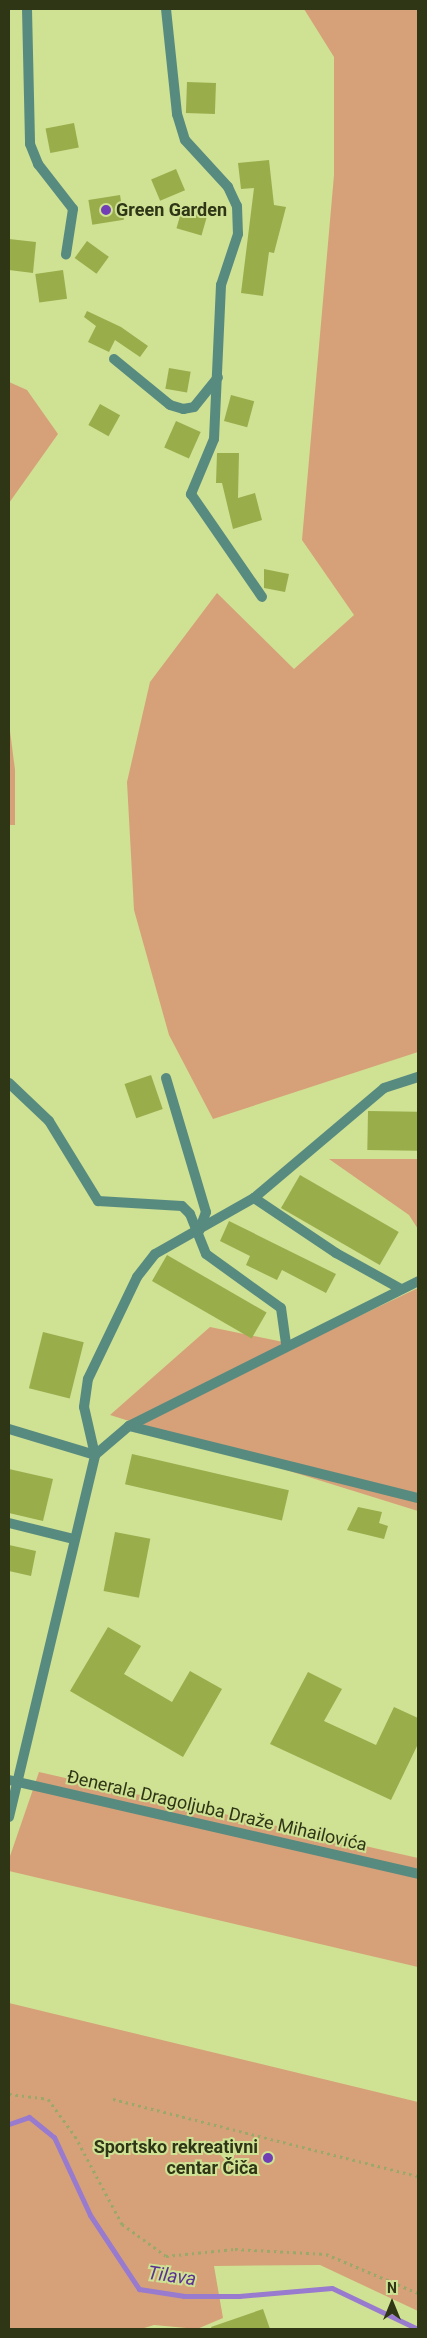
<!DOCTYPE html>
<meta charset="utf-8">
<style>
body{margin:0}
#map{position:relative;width:427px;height:2338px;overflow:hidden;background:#cfe193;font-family:Roboto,sans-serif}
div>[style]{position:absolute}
.green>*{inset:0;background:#d6a178}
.stream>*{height:5px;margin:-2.5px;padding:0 2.5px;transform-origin:2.5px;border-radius:2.5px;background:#987acf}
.building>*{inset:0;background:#99ad4b;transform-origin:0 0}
.path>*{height:3px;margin-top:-1.5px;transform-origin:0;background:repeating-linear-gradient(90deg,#9aa869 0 2.5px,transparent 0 6.5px)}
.minor>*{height:10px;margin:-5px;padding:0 5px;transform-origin:5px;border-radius:5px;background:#588b80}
.dots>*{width:14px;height:14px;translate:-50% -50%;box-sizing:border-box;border:2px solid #cfe193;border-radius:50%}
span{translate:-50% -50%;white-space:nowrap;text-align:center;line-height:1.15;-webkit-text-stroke:4px #cfe193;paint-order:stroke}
.poi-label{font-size:18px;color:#2f3616;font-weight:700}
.left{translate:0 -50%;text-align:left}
.right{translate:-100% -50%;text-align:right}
.street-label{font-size:18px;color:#2f3616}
.water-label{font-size:19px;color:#5b3194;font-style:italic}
.frame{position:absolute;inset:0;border:10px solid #2f3616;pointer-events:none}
.north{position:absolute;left:367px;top:2278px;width:50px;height:50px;-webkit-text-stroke:4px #cfe193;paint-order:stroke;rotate:0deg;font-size:14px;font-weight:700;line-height:20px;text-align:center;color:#2f3616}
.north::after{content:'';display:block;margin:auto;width:18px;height:22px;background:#2f3616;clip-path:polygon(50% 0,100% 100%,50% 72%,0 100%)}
</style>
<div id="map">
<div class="green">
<i style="clip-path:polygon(304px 9px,418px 9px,418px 1052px,213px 1119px,169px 1035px,134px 910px,127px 782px,150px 682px,217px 593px,294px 669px,354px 615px,302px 540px,334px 175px,334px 57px)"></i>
<i style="clip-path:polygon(9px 382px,27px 390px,58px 434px,9px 503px)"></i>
<i style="clip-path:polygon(9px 723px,15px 770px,15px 825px,9px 825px)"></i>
<i style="clip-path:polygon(329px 1159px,418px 1159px,418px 1229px,409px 1215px)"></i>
<i style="clip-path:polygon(418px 1288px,418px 1511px,110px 1415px,210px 1327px,298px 1345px)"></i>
<i style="clip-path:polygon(39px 1772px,418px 1858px,418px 1967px,9px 1871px,9px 1859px)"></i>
<i style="clip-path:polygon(9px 2003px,418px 2102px,418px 2311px,320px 2265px,214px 2266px,223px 2318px,197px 2329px,154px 2325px,141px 2329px,9px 2329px)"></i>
</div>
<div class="stream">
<i style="left:9px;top:2124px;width:21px;rotate:-19deg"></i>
<i style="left:29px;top:2117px;width:32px;rotate:39deg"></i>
<i style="left:54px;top:2137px;width:86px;rotate:65.2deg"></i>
<i style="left:90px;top:2215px;width:89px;rotate:56.5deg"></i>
<i style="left:139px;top:2289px;width:46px;rotate:8.8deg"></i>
<i style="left:184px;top:2296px;width:55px"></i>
<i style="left:239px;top:2296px;width:93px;rotate:-4.9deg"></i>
<i style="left:332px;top:2288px;width:95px;rotate:25.5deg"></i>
</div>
<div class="building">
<i style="left:187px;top:82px;width:29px;height:31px;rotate:2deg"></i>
<i style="left:74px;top:123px;width:25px;height:29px;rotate:79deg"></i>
<i style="clip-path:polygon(269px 160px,274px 205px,286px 207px,274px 253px,269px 252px,263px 296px,241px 293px,254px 188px,241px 189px,238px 163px)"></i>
<i style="left:176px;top:169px;width:23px;height:27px;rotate:67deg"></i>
<i style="left:120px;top:195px;width:25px;height:32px;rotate:81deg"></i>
<i style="left:182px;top:209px;width:26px;height:20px;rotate:16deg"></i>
<i style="clip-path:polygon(9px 239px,36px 242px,33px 273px,9px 270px)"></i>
<i style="left:87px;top:241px;width:27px;height:21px;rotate:36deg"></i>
<i style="left:63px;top:270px;width:29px;height:28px;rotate:82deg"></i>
<i style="clip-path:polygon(87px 311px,121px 327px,148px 346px,140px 357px,115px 340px,109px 352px,88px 342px,96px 326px,84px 317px)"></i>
<i style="left:169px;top:368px;width:22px;height:21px;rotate:10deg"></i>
<i style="left:231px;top:395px;width:24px;height:27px;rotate:15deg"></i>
<i style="left:100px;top:404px;width:23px;height:24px;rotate:29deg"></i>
<i style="left:176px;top:421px;width:27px;height:29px;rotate:24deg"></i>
<i style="clip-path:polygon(217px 453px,239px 453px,238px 498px,255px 493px,262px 520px,233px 529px,222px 483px,216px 483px)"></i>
<i style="clip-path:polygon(264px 569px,289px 574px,285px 592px,264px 588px)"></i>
<i style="left:151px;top:1075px;width:36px;height:28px;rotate:71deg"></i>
<i style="left:368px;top:1111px;width:50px;height:39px;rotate:1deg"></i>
<i style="left:300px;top:1175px;width:114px;height:38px;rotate:30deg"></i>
<i style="clip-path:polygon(229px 1221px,336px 1274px,326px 1293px,282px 1270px,277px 1280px,246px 1265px,250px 1256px,220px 1241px)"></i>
<i style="left:167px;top:1255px;width:115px;height:30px;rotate:30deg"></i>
<i style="left:43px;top:1332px;width:42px;height:58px;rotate:14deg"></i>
<i style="left:132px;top:1454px;width:161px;height:31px;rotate:13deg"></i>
<i style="clip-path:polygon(9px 1469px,53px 1479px,43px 1521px,9px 1513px)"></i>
<i style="clip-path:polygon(358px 1507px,382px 1512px,379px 1523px,388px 1526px,384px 1539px,347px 1530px)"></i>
<i style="left:115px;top:1532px;width:36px;height:60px;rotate:11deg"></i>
<i style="clip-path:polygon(9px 1545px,36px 1551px,31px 1576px,9px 1571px)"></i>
<i style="clip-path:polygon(108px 1627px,141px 1646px,124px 1674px,172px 1702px,190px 1671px,222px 1689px,183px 1757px,70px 1691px)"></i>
<i style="clip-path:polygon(308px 1672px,342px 1689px,324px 1721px,376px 1745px,394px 1707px,418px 1718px,418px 1744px,391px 1800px,270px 1744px)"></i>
<i style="clip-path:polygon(263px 2309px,270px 2329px,212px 2329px,211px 2327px)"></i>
</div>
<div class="path">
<i style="left:9px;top:2094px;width:39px;rotate:7deg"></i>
<i style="left:48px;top:2099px;width:46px;rotate:53.9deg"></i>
<i style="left:75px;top:2136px;width:100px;rotate:61.9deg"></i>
<i style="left:122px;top:2224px;width:54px;rotate:36deg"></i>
<i style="left:166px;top:2256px;width:69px;rotate:-5.8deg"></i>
<i style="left:235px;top:2249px;width:91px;rotate:3.1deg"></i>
<i style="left:326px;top:2254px;width:100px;rotate:23deg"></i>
<i style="left:113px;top:2099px;width:315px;rotate:14.2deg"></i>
</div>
<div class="minor">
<i style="left:27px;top:9px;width:135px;rotate:88.7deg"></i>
<i style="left:30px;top:144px;width:22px;rotate:68deg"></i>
<i style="left:38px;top:164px;width:57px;rotate:52.1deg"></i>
<i style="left:73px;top:209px;width:46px;rotate:98.8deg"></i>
<i style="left:166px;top:9px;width:106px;rotate:84deg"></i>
<i style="left:177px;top:114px;width:27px;rotate:73deg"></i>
<i style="left:185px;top:140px;width:64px;rotate:47.5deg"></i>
<i style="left:228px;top:187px;width:21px;rotate:65deg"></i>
<i style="left:237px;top:206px;width:28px;rotate:88deg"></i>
<i style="left:238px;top:234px;width:54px;rotate:108.4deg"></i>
<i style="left:221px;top:285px;width:154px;rotate:92.6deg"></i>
<i style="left:214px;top:439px;width:60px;rotate:112.7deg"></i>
<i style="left:191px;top:494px;width:125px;rotate:55.4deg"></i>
<i style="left:114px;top:359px;width:72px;rotate:39.4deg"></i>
<i style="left:170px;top:405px;width:14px;rotate:17deg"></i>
<i style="left:183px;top:409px;width:11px;rotate:-10deg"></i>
<i style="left:194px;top:407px;width:38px;rotate:-51deg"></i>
<i style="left:166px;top:1078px;width:140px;rotate:73.4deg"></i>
<i style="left:206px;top:1212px;width:20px;rotate:110deg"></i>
<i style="left:9px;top:1083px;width:55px;rotate:43.5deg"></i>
<i style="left:49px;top:1121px;width:94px;rotate:58.5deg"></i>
<i style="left:98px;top:1201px;width:84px;rotate:3.4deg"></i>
<i style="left:182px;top:1206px;width:11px;rotate:45deg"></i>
<i style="left:190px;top:1214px;width:43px;rotate:68.2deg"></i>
<i style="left:206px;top:1254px;width:92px;rotate:35.8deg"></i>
<i style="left:281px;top:1308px;width:36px;rotate:82deg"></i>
<i style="left:254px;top:1198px;width:99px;rotate:33.9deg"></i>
<i style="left:336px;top:1253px;width:74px;rotate:29deg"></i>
<i style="left:129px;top:1426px;width:298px;rotate:14deg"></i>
<i style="left:9px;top:1429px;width:90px;rotate:16.8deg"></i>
<i style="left:95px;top:1455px;width:49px;rotate:-102.9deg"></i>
<i style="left:84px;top:1407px;width:28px;rotate:-82deg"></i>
<i style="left:88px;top:1379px;width:113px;rotate:-64.3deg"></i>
<i style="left:137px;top:1277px;width:29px;rotate:-52deg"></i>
<i style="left:155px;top:1254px;width:114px;rotate:-29.5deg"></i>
<i style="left:254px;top:1198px;width:170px;rotate:-40.2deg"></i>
<i style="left:384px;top:1088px;width:36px;rotate:-18deg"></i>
<i style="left:9px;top:1523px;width:66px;rotate:14deg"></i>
<i style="left:9px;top:1780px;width:420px;rotate:12.9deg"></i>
<i style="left:9px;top:1817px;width:372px;rotate:-76.6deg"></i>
<i style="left:95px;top:1455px;width:45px;rotate:-40.5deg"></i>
<i style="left:129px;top:1426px;width:323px;rotate:-26.6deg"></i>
</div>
<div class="dots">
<i style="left:106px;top:210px;background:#713eb5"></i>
<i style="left:268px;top:2158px;background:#713eb5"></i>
</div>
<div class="poi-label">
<span class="left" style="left:116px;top:210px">Green Garden</span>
<span class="right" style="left:258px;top:2158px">Sportsko rekreativni<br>centar Čiča</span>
</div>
<div class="street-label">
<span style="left:217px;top:1811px;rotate:13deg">Đenerala Dragoljuba Draže Mihailovića</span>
</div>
<div class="water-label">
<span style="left:172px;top:2276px;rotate:8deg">Tilava</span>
</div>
<div class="frame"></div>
<div class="north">N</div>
</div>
